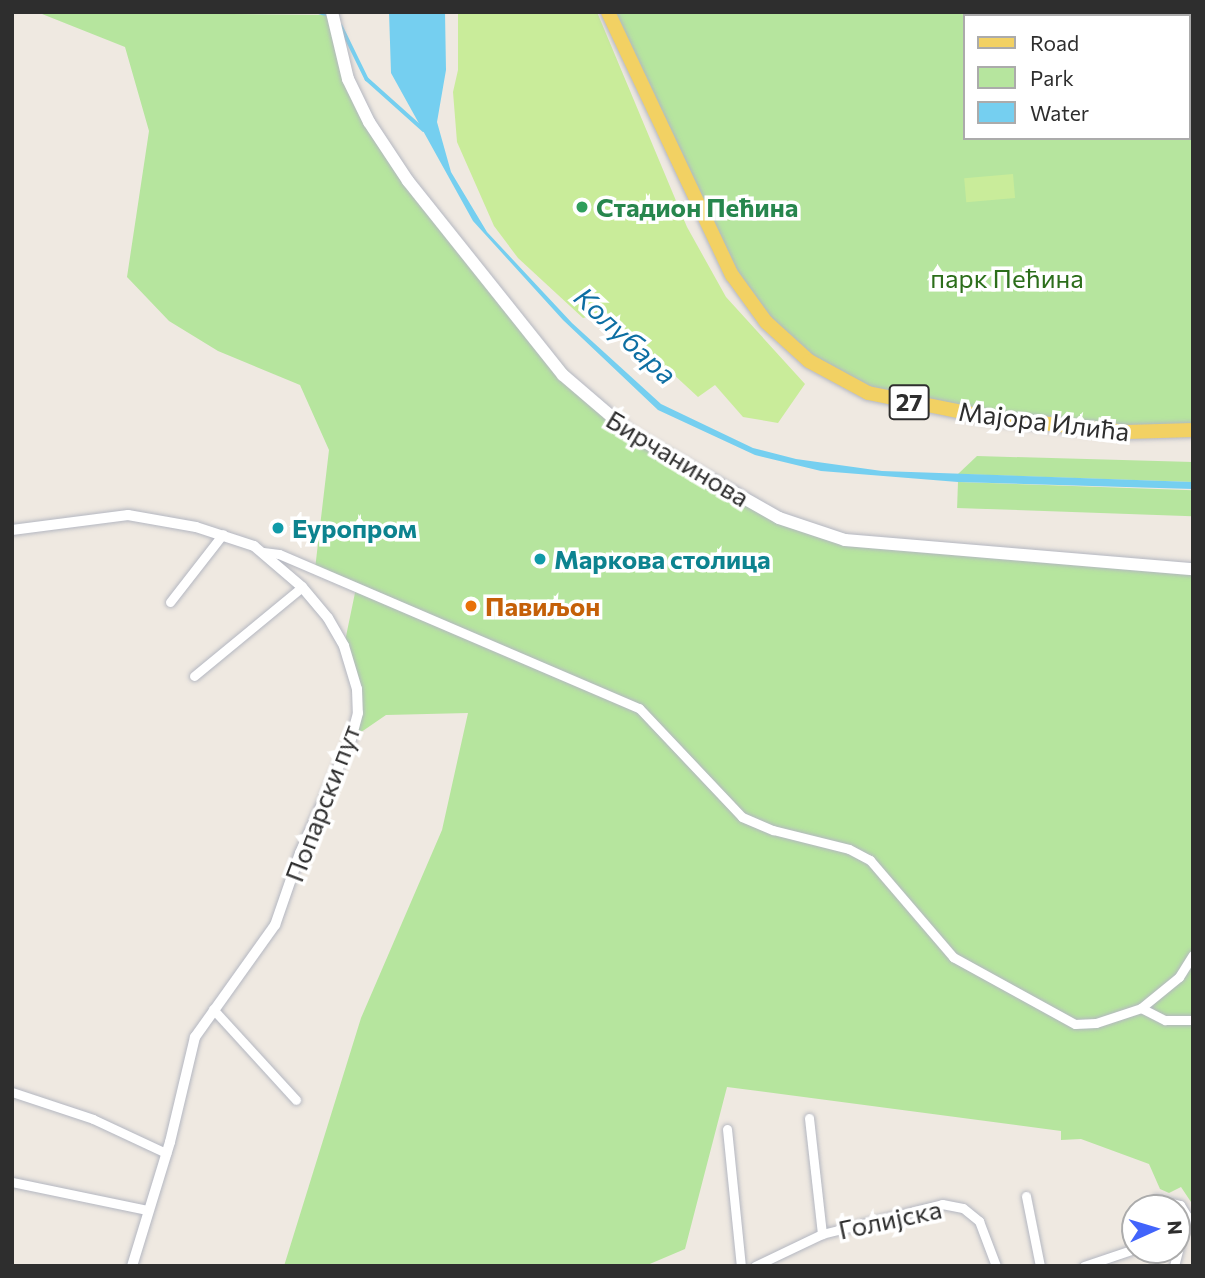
<!DOCTYPE html>
<meta charset="utf-8">
<style>
body{margin:0}
#map{position:relative;width:1205px;height:1278px;overflow:hidden;background:#efe9e1;font-family:Commissioner,sans-serif}
div>[style]{position:absolute}
.green>*{inset:0;background:#b6e59e;transform-origin:0 0}
.pitch>*{inset:0;background:#c9ec9a;transform-origin:0 0}
.water>*{inset:0;background:#75cff0}
.stream>*{height:3.5px;margin:-1.75px;padding:0 1.75px;transform-origin:1.75px;border-radius:1.75px;background:#75cff0}
.roads{filter:drop-shadow(0 0 2px #b4b7c1) drop-shadow(0 0 2px #b4b7c1)}
.minor>*{height:9px;margin:-4.5px;padding:0 4.5px;transform-origin:4.5px;border-radius:4.5px;background:#fff}
.tertiary>*{height:10px;margin:-5px;padding:0 5px;transform-origin:5px;border-radius:5px;background:#fff}
.secondary>*{height:12px;margin:-6px;padding:0 6px;transform-origin:6px;border-radius:6px;background:#fff}
.primary>*{height:14px;margin:-7px;padding:0 7px;transform-origin:7px;border-radius:7px;background:#f2d163}
.dots>*{width:19px;height:19px;translate:-50% -50%;box-sizing:border-box;border:4px solid #fff;border-radius:50%}
span{translate:-50% -50%;white-space:nowrap;text-align:center;line-height:1.15;-webkit-text-stroke:7px #fff;paint-order:stroke}
.shield-label span{padding:2px 5px;background:#fff;border:2px solid;border-radius:5px;-webkit-text-stroke-width:0}
.shield-label{font-size:24px;color:#2e2e2e;font-weight:700}
.leisure-label{font-size:26px;color:#27864d;font-weight:700}
.left{translate:0 -50%;text-align:left}
.park-label{font-size:26px;color:#2c6e1b}
.street-label{font-size:26px;color:#2e2e2e}
.culture-label{font-size:26px;color:#0d838f;font-weight:700}
.food-label{font-size:26px;color:#c56008;font-weight:700}
.water-label{font-size:28px;color:#0d6fa3;font-style:italic}
.frame{position:absolute;inset:0;border:14px solid #2e2e2e;pointer-events:none}
.legend{position:absolute;left:963px;top:14px;width:228px;height:126px;box-sizing:border-box;background:#fff;border:2px solid #ababab;margin:0;padding:9px 12px;list-style:none;font-size:21px;color:#2e2e2e}
.legend li{display:flex;align-items:center;gap:14px;height:35px}
.legend b{width:35px;border:2px solid #ababab}
.north{position:absolute;left:1121px;top:1194px;width:70px;height:70px;box-sizing:border-box;background:#fff;border:2px solid #ababab;border-radius:50%;rotate:86deg;font-size:19px;font-weight:700;line-height:28px;text-align:center;color:#2e2e2e}
.north::after{content:'';display:block;margin:auto;width:24px;height:32px;background:#4264fb;clip-path:polygon(50% 0,100% 100%,50% 72%,0 100%)}
</style>
<div id="map">
<div class="green">
<i style="clip-path:polygon(37px 12px,332px 15px,348px 79px,427px 208px,605px 414px,811px 532px,1193px 569px,1193px 1205px,1181px 1187px,1169px 1193px,1160px 1189px,1149px 1164px,1081px 1139px,1061px 1140px,1061px 1131px,727px 1087px,685px 1249px,645px 1266px,284px 1266px,361px 1018px,442px 830px,468px 713px,386px 715px,351px 739px,358px 713px,344px 646px,356px 588px,315px 569px,329px 450px,300px 385px,218px 351px,169px 321px,127px 277px,149px 131px,125px 47px)"></i>
<i style="clip-path:polygon(evenodd,608px 12px,1193px 12px,1193px 430px,1127px 432px,884px 399px,822px 370px,741px 288px,608px 12px,965px 16px,1189px 16px,1189px 138px,965px 138px,965px 16px)"></i>
<i style="clip-path:polygon(977px 456px,1193px 462px,1193px 482px,958px 474px)"></i>
<i style="left:958px;top:482px;width:235px;height:26px;rotate:2deg"></i>
</div>
<div class="pitch">
<i style="clip-path:polygon(458px 12px,597px 12px,687px 227px,726px 297px,805px 384px,778px 423px,743px 417px,715px 385px,698px 397px,606px 312px,583px 318px,518px 258px,494px 226px,457px 142px,453px 92px,458px 70px)"></i>
<i style="left:1013px;top:174px;width:24px;height:49px;rotate:85deg"></i>
</div>
<div class="water">
<i style="clip-path:polygon(389px 12px,445px 12px,446px 70px,437px 122px,451px 172px,487px 232px,572px 323px,661px 404px,753px 448px,796px 459px,882px 471px,1193px 482px,1193px 489px,958px 482px,821px 471px,755px 455px,658px 410px,563px 320px,473px 221px,391px 73px)"></i>
</div>
<div class="stream">
<i style="left:319px;top:12px;width:11px;rotate:15deg"></i>
<i style="left:341px;top:26px;width:59px;rotate:63.9deg"></i>
<i style="left:367px;top:79px;width:76px;rotate:41.8deg"></i>
</div>
<div class="roads">
<div class="minor">
<i style="left:263px;top:552px;width:16px;rotate:7deg"></i>
<i style="left:279px;top:554px;width:392px;rotate:23.2deg"></i>
<i style="left:639px;top:708px;width:150px;rotate:46.6deg"></i>
<i style="left:742px;top:817px;width:34px;rotate:23deg"></i>
<i style="left:773px;top:830px;width:78px;rotate:14deg"></i>
<i style="left:849px;top:849px;width:24px;rotate:28deg"></i>
<i style="left:870px;top:860px;width:128px;rotate:49.4deg"></i>
<i style="left:953px;top:957px;width:139px;rotate:28.8deg"></i>
<i style="left:1075px;top:1024px;width:21px;rotate:-3deg"></i>
<i style="left:1096px;top:1023px;width:47px;rotate:-18.4deg"></i>
<i style="left:1141px;top:1008px;width:49px;rotate:-39.2deg"></i>
<i style="left:1179px;top:977px;width:26px;rotate:-58deg"></i>
<i style="left:170px;top:602px;width:86px;rotate:-52.1deg"></i>
<i style="left:194px;top:676px;width:140px;rotate:-39.5deg"></i>
<i style="left:1141px;top:1008px;width:27px;rotate:27deg"></i>
<i style="left:1165px;top:1020px;width:28px"></i>
<i style="left:213px;top:1009px;width:123px;rotate:47.6deg"></i>
<i style="left:12px;top:1092px;width:85px;rotate:18.4deg"></i>
<i style="left:93px;top:1119px;width:81px;rotate:25deg"></i>
<i style="left:809px;top:1118px;width:117px;rotate:83.6deg"></i>
<i style="left:727px;top:1129px;width:138px;rotate:84.2deg"></i>
<i style="left:12px;top:1182px;width:138px;rotate:11.7deg"></i>
<i style="left:1026px;top:1196px;width:71px;rotate:78.7deg"></i>
<i style="left:1156px;top:1199px;width:25px;rotate:14deg"></i>
<i style="left:1180px;top:1205px;width:13px;rotate:58deg"></i>
<i style="left:1187px;top:1216px;width:52px;rotate:104.6deg"></i>
<i style="left:755px;top:1266px;width:74px;rotate:-25.5deg"></i>
<i style="left:822px;top:1234px;width:124px;rotate:-14deg"></i>
<i style="left:942px;top:1204px;width:21px;rotate:11deg"></i>
<i style="left:963px;top:1208px;width:21px;rotate:39deg"></i>
<i style="left:979px;top:1221px;width:48px;rotate:69.3deg"></i>
<i style="left:1084px;top:1266px;width:50px;rotate:-18.8deg"></i>
</div>
<div class="tertiary">
<i style="left:12px;top:530px;width:117px;rotate:-7.4deg"></i>
<i style="left:128px;top:515px;width:69px;rotate:10deg"></i>
<i style="left:196px;top:527px;width:61px;rotate:18.1deg"></i>
<i style="left:254px;top:546px;width:63px;rotate:40.5deg"></i>
<i style="left:302px;top:587px;width:40px;rotate:50deg"></i>
<i style="left:328px;top:618px;width:32px;rotate:60deg"></i>
<i style="left:344px;top:646px;width:45px;rotate:73.2deg"></i>
<i style="left:357px;top:689px;width:24px;rotate:88deg"></i>
<i style="left:358px;top:713px;width:27px;rotate:105deg"></i>
<i style="left:351px;top:739px;width:125px;rotate:114.1deg"></i>
<i style="left:300px;top:853px;width:76px;rotate:109.1deg"></i>
<i style="left:275px;top:925px;width:138px;rotate:125.5deg"></i>
<i style="left:195px;top:1037px;width:108px;rotate:103.4deg"></i>
<i style="left:170px;top:1142px;width:130px;rotate:107deg"></i>
</div>
<div class="secondary">
<i style="left:332px;top:12px;width:69px;rotate:76.6deg"></i>
<i style="left:348px;top:79px;width:48px;rotate:64deg"></i>
<i style="left:369px;top:122px;width:71px;rotate:56.5deg"></i>
<i style="left:408px;top:181px;width:248px;rotate:51.4deg"></i>
<i style="left:563px;top:375px;width:92px;rotate:40.6deg"></i>
<i style="left:633px;top:435px;width:168px;rotate:29.6deg"></i>
<i style="left:779px;top:518px;width:70px;rotate:18.4deg"></i>
<i style="left:845px;top:540px;width:349px;rotate:4.8deg"></i>
</div>
<div class="primary">
<i style="left:608px;top:12px;width:291px;rotate:64.8deg"></i>
<i style="left:732px;top:275px;width:58px;rotate:54.1deg"></i>
<i style="left:766px;top:322px;width:58px;rotate:42.2deg"></i>
<i style="left:809px;top:361px;width:67px;rotate:28.5deg"></i>
<i style="left:868px;top:393px;width:126px;rotate:11.4deg"></i>
<i style="left:992px;top:418px;width:136px;rotate:5.9deg"></i>
<i style="left:1127px;top:432px;width:66px;rotate:-1.7deg"></i>
</div>
</div>
<div class="dots">
<i style="left:582px;top:207px;background:#2e9e5b"></i>
<i style="left:278px;top:528px;background:#0f9aa8"></i>
<i style="left:540px;top:559px;background:#0f9aa8"></i>
<i style="left:471px;top:606px;background:#e8710a"></i>
</div>
<div class="shield-label">
<span style="left:909px;top:402px">27</span>
</div>
<div class="leisure-label">
<span class="left" style="left:596px;top:207px">Стадион Пећина</span>
</div>
<div class="park-label">
<span style="left:1007px;top:278px">парк Пећина</span>
</div>
<div class="street-label">
<span style="left:1044px;top:421px;rotate:7deg">Мајора Илића</span>
<span style="left:678px;top:458px;rotate:31deg">Бирчанинова</span>
<span style="left:322px;top:803px;rotate:-69deg">Попарски пут</span>
<span style="left:890px;top:1219px;rotate:-12deg">Голијска</span>
</div>
<div class="culture-label">
<span class="left" style="left:292px;top:528px">Еуропром</span>
<span class="left" style="left:554px;top:559px">Маркова столица</span>
</div>
<div class="food-label">
<span class="left" style="left:485px;top:606px">Павиљон</span>
</div>
<div class="water-label">
<span style="left:626px;top:335px;rotate:43deg">Колубара</span>
</div>
<div class="frame"></div>
<ul class="legend">
<li><b style="height:9px;background:#f2d163"></b>Road</li>
<li><b style="height:19px;background:#b6e59e"></b>Park</li>
<li><b style="height:19px;background:#75cff0"></b>Water</li>
</ul>
<div class="north">N</div>
</div>
